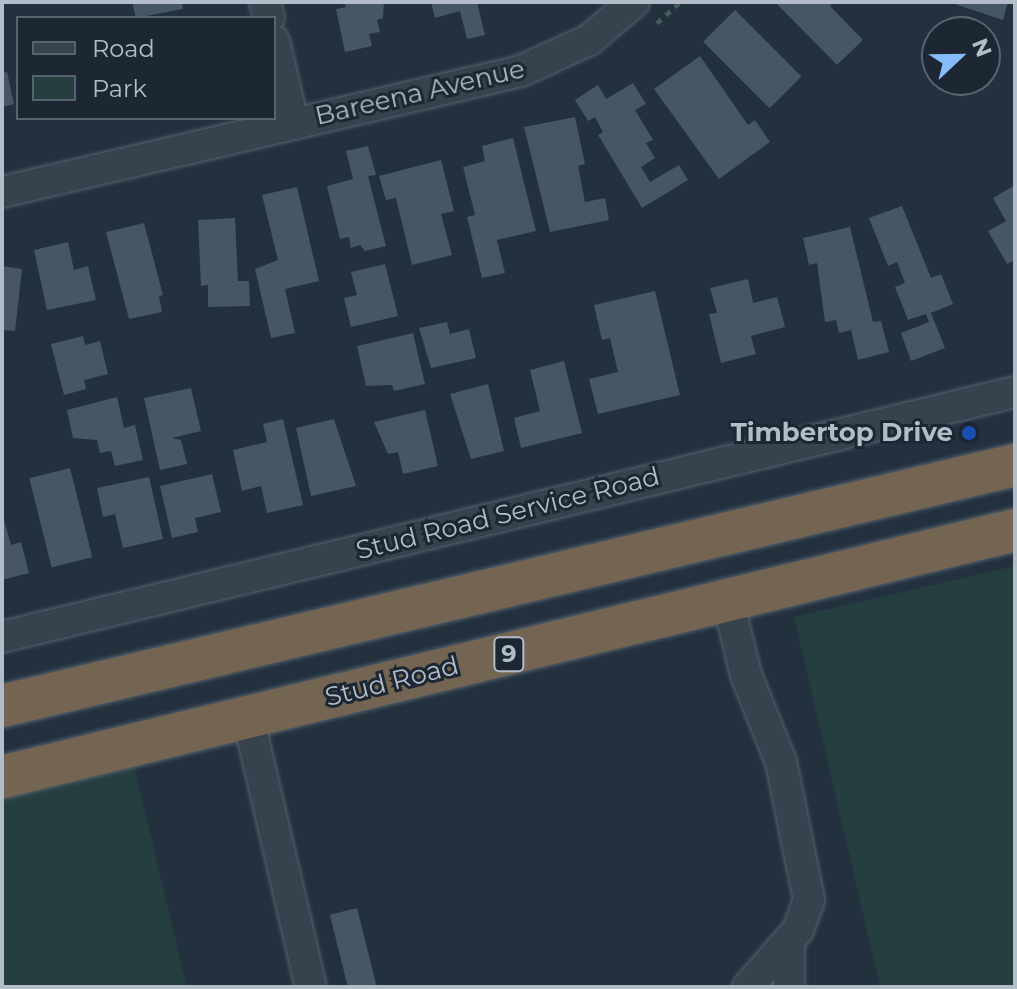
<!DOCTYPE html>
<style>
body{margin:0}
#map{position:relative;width:1017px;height:989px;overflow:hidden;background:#23303e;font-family:Montserrat,sans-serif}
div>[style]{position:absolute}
.green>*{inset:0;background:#253e3f}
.building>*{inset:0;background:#465664;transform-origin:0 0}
.path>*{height:5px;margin-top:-2.5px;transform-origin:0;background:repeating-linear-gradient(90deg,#435b5c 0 6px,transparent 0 12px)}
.roads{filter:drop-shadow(0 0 2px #55606c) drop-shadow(0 0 2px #55606c)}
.minor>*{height:30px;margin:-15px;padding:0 15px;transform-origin:15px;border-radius:15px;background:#37424e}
.highway>*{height:42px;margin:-21px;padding:0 21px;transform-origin:21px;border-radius:21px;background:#746553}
.dots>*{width:22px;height:22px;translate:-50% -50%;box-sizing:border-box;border:4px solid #1c2733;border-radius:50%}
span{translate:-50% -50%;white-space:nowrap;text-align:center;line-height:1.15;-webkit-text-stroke:6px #1c2733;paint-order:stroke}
.shield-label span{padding:2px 6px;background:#1c2733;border:2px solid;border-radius:6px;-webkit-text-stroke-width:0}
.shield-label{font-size:24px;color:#b2bdc9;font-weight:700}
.street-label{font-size:26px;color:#b2bdc9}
.poi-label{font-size:26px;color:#b2bdc9;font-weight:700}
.right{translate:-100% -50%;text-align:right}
.frame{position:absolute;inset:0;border:4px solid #b2bdc9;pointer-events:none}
.legend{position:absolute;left:16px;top:16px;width:260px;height:104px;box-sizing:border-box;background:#1c2733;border:2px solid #58636f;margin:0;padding:10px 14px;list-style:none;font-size:24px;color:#b2bdc9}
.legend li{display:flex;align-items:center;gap:16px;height:40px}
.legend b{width:40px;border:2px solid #58636f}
.north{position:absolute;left:921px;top:16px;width:80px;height:80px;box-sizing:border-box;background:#1c2733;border:2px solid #58636f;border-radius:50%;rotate:68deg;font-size:22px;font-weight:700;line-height:32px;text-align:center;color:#b2bdc9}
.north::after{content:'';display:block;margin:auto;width:28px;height:36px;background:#85bcfb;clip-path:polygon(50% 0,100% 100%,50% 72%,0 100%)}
</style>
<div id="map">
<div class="green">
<i style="clip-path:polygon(1015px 566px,1015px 987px,880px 987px,794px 617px)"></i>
<i style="clip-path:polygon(133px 762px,187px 987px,2px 987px,2px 799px)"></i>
</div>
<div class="building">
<i style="clip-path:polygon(132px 2px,182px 2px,183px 9px,136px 18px)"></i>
<i style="clip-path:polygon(344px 2px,384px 2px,383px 18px,377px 20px,380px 32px,369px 34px,372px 46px,345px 52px,336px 9px,346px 7px)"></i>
<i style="clip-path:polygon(431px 2px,477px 2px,485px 35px,467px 39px,460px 11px,435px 18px)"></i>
<i style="clip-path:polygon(775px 2px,834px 2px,830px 6px,863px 40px,837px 65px)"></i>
<i style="clip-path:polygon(949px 2px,1008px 2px,1003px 20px)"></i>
<i style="left:735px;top:10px;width:94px;height:45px;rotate:45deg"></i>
<i style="clip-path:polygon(700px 56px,748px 125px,755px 120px,770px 142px,719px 179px,654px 89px)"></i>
<i style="clip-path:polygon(7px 72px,14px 104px,2px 107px,2px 73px)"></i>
<i style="clip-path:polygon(633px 83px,646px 104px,635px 110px,653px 140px,646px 143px,655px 158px,641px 167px,650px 182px,679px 165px,688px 180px,642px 208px,598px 135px,603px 132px,595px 117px,588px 121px,575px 100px,598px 85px,606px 99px)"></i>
<i style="clip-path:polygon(575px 117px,585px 164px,578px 166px,585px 202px,605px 198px,609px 220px,550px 232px,524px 127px)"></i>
<i style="clip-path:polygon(513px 138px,536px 231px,497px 240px,505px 273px,482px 278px,467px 217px,475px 215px,463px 167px,485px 161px,482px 146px)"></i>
<i style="clip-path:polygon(368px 146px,376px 175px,368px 176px,386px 246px,365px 251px,360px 245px,351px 248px,349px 237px,340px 239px,327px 186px,353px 179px,346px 151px)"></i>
<i style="clip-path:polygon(441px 160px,454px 211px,441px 214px,452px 255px,412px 265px,396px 198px,386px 200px,379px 176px)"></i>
<i style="clip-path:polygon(1015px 185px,1015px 260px,1007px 264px,988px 231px,1006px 221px,993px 198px)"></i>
<i style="clip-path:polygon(297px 187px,319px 281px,285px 289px,295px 333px,271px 338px,255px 269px,278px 260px,262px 195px)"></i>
<i style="clip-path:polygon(902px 206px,931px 278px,941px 274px,953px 304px,931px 313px,945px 348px,911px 361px,901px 333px,929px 322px,926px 314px,908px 320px,895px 287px,905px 283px,897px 262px,888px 266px,869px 218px)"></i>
<i style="clip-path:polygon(235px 218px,238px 281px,249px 281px,250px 306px,208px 307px,208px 285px,201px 286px,198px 220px)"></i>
<i style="clip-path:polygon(144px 223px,163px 295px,159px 296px,162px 312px,129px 319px,106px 232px)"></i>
<i style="clip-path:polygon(850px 227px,873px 322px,881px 321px,889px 352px,858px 360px,851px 330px,839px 333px,836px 320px,825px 322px,817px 263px,809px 265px,803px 238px)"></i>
<i style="clip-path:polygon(68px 242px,74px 270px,88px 266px,96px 300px,47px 310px,34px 250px)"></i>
<i style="clip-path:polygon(385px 264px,398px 316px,351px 327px,344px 298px,357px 295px,351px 272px)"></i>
<i style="clip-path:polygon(2px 266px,22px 269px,15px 331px,2px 330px)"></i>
<i style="clip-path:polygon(748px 279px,753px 303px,777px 297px,785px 327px,751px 336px,756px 354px,721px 363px,709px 314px,717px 313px,710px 288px)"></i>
<i style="clip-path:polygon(655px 291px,680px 395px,598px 414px,589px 379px,618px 372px,610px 338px,602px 340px,594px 305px)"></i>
<i style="clip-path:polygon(447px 322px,450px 334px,469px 329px,476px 358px,431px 368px,419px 328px)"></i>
<i style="clip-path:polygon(413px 333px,425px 384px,394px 391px,392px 385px,366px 386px,357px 346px)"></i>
<i style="clip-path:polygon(83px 336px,85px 345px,100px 341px,108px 374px,84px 380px,86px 389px,64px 395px,51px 344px)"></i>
<i style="clip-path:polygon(564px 361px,582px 433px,521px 448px,514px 418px,540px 411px,530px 370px)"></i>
<i style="clip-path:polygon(488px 384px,504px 451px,471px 459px,450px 394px)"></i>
<i style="clip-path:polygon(191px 388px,201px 431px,172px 438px,181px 440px,187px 464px,160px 470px,144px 398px)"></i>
<i style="clip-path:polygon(117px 397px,124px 428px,135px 425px,143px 460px,115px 466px,111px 451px,100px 453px,97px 440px,73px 438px,67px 410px)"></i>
<i style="clip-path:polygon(425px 410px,438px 466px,403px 474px,398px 452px,388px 454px,374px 422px)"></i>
<i style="clip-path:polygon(283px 419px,303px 505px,267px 513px,261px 486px,242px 491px,233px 450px,267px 442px,263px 424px)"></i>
<i style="clip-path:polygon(334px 419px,356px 486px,311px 496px,296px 428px)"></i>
<i style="left:70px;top:468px;width:92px;height:42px;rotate:76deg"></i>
<i style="clip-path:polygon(212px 474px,221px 512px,195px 518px,198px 532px,172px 538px,160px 486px)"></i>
<i style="clip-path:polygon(149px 477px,163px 539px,123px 548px,115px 514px,103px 517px,97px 488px)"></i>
<i style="clip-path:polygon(2px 512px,11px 545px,21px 542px,29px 573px,2px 580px)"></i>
<i style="left:357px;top:908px;width:81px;height:28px;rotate:76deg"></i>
</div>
<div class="path">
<i style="left:657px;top:23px;width:31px;rotate:-42deg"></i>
</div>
<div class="roads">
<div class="minor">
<i style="left:265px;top:2px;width:16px;rotate:76deg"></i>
<i style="left:274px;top:41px;width:83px;rotate:76.8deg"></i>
<i style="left:2px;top:192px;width:533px;rotate:-13.12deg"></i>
<i style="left:521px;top:71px;width:75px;rotate:-24.5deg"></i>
<i style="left:589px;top:40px;width:59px;rotate:-40.2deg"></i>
<i style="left:728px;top:601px;width:76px;rotate:76.3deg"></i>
<i style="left:746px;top:675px;width:94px;rotate:68.1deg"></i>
<i style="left:781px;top:762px;width:141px;rotate:78.5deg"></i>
<i style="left:809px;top:900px;width:32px;rotate:110deg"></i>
<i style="left:798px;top:930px;width:76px;rotate:131.3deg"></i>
<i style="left:2px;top:637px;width:1042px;rotate:-13.6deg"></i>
<i style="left:248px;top:717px;width:277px;rotate:76.9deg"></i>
<i style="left:789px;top:987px;width:45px;rotate:-90deg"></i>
</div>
<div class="highway">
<i style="left:2px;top:706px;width:1041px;rotate:-13.38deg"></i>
<i style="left:2px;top:777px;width:1043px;rotate:-13.7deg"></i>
</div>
</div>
<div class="dots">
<i style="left:969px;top:433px;background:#1a4fb4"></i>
</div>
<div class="shield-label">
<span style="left:509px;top:654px">9</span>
</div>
<div class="street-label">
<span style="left:420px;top:93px;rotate:-13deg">Bareena Avenue</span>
<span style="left:508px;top:514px;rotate:-14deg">Stud Road Service Road</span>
<span style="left:392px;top:682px;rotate:-14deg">Stud Road</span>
</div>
<div class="poi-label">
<span class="right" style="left:953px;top:433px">Timbertop Drive</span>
</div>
<div class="frame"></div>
<ul class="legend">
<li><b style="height:10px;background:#37424e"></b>Road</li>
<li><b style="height:22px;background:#253e3f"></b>Park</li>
</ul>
<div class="north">N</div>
</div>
